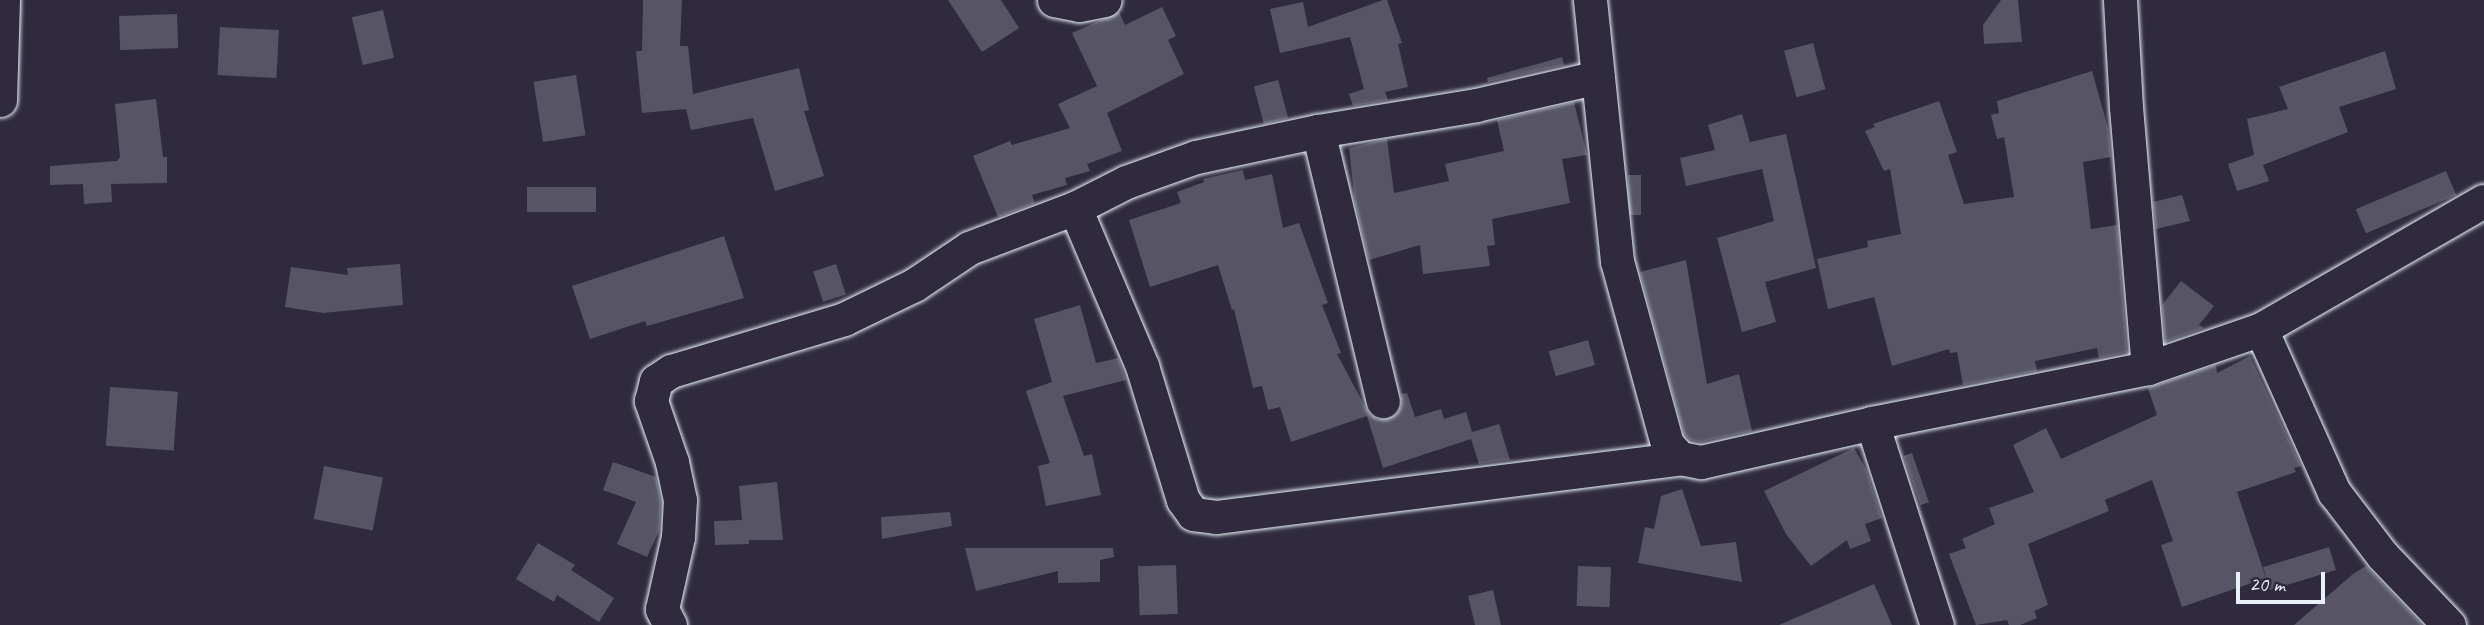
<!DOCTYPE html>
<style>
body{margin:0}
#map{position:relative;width:2484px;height:625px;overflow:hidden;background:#2f2a3d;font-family:Caveat,sans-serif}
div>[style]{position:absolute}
.building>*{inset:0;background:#575565;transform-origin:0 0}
.roads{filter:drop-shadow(0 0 2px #e8f1f8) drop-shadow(0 0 2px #e8f1f8)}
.minor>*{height:33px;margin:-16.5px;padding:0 16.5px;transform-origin:16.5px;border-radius:16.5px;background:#2f2a3d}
span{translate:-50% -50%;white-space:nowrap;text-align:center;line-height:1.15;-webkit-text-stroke:6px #2f2a3d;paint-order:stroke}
.scale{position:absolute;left:2236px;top:572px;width:89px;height:32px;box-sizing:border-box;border:4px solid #e8f1f8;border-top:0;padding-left:9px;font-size:21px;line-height:24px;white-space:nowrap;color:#e8f1f8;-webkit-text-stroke:5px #2f2a3d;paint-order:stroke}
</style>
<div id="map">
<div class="building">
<i style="clip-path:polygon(643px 0,682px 0,680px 46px,688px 46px,693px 94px,799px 68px,809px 110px,804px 111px,824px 176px,775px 191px,753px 118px,691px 130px,686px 109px,642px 113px,636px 51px,642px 51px)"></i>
<i style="clip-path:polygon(948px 0,1001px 0,1019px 28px,982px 52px)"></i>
<i style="clip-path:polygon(1383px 0,1387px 0,1402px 43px,1398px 44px,1408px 87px,1385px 92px,1388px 100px,1353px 106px,1349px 94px,1364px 89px,1350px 37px,1280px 53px,1270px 9px,1303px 2px,1308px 27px)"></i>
<i style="clip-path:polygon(2001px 0,2018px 0,2022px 42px,1984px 44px,1983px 25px)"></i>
<i style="clip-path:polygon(1162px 7px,1176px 36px,1168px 40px,1184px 74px,1107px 113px,1122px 151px,1087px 164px,1090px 171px,1065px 178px,1067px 185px,1032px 195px,1035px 203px,998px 217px,973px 156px,1010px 141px,1012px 145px,1070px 128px,1058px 104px,1097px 86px,1072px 33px,1119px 12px,1125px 25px)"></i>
<i style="left:383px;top:10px;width:49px;height:32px;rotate:77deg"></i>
<i style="left:177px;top:14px;width:34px;height:58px;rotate:88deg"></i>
<i style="left:220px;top:27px;width:59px;height:48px;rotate:3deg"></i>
<i style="left:1813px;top:43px;width:48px;height:30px;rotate:75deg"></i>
<i style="clip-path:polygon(2385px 51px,2396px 89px,2339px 107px,2348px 132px,2263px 165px,2269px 181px,2237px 191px,2228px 164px,2254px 155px,2247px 119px,2288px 109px,2279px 87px)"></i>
<i style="clip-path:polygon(1562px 57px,1564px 65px,1488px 82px,1487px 78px)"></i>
<i style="clip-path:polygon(2092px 71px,2108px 128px,2111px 157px,2083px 162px,2091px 229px,2117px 225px,2127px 352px,2099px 358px,2097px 348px,2035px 361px,2037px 371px,1963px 385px,1957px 352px,1950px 353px,1949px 349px,1892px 366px,1874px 297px,1828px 309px,1817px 259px,1868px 247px,1867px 241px,1901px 234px,1890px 169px,1884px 171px,1865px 131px,1875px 127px,1873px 124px,1939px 101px,1957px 152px,1948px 155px,1964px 204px,2014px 197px,2004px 137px,1997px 139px,1991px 115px,1999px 113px,1997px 101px)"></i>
<i style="left:576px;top:75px;width:61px;height:43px;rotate:81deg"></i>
<i style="left:1278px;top:80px;width:39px;height:25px;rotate:75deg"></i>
<i style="clip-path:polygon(156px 99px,163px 157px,167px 157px,167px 183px,111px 184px,112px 202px,84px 204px,83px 184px,50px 185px,50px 166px,117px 161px,120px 157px,115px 104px)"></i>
<i style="clip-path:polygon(1574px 102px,1587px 155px,1562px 159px,1570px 203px,1492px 219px,1495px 245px,1487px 246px,1490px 266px,1423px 274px,1420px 245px,1369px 260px,1355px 203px,1349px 148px,1387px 139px,1394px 193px,1449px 181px,1445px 164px,1504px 151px,1497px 120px)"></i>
<i style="clip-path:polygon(1742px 114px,1750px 142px,1786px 134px,1816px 268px,1765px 282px,1776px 322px,1742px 332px,1717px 238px,1774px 221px,1762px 169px,1686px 186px,1680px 158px,1715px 150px,1708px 125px)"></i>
<i style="clip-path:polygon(1243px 170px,1245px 180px,1272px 174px,1283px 228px,1299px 223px,1328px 303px,1322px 305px,1341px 353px,1337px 354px,1369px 414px,1378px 420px,1396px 415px,1402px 406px,1401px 394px,1407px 393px,1415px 417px,1441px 409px,1444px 419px,1466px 412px,1472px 432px,1499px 424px,1510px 460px,1479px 464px,1471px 439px,1383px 468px,1367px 416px,1291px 442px,1280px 407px,1268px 410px,1262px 386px,1253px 388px,1234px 309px,1232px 310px,1218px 265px,1150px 287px,1129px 220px,1181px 203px,1177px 192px,1204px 182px,1203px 179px)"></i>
<i style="left:2446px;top:171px;width:26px;height:98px;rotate:67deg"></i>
<i style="left:1628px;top:175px;width:13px;height:40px"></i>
<i style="left:527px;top:187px;width:69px;height:25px"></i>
<i style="clip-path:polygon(2182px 195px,2190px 221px,2156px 229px,2153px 202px)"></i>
<i style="clip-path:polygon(724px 236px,744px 298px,647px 326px,645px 321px,590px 339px,572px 286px)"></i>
<i style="clip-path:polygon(1686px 260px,1707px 384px,1739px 374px,1752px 431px,1701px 442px,1690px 440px,1684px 434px,1640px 272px)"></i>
<i style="clip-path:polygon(400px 264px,403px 305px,323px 313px,285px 307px,291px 267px,348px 275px,347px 268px)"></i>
<i style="left:836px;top:264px;width:32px;height:24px;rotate:72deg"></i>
<i style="clip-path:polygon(2181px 281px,2214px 306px,2199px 325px,2204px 328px,2165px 342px,2162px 305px)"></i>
<i style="clip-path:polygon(1080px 305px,1096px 363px,1118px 358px,1126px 380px,1063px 396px,1084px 456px,1092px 454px,1101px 495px,1046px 506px,1038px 466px,1050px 463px,1026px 391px,1052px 382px,1034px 319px)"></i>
<i style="left:1588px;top:340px;width:26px;height:41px;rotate:74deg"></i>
<i style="clip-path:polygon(2250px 356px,2301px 466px,2294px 468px,2296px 472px,2237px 492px,2266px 578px,2182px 607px,2161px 545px,2173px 541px,2152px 480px,2105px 500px,2109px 511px,2028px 544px,2048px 605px,2034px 611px,2037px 618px,2020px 625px,2009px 625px,2007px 620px,1976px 625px,1949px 554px,1966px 548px,1962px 539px,1995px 524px,1989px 508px,2034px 492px,2013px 445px,2046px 428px,2061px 459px,2157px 415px,2148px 388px,2216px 365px,2217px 373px)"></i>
<i style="left:110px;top:387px;width:68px;height:59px;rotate:4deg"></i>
<i style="clip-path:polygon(1854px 448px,1866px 469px,1882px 518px,1865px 524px,1871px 541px,1850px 549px,1847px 540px,1811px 566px,1786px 534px,1764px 491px)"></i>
<i style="left:1912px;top:453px;width:52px;height:9px;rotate:71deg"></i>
<i style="clip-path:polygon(613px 462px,656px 477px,661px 501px,659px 531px,647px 557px,617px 544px,636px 502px,603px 490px)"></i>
<i style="left:324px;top:466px;width:60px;height:54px;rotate:11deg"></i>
<i style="clip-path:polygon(777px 482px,783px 540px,749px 540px,749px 544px,715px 545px,714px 521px,742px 520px,739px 486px)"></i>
<i style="clip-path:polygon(1682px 489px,1701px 546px,1736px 542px,1742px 582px,1638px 563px,1645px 527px,1654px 529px,1661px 496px)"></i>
<i style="clip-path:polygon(950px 512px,952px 526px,882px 539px,881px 517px)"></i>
<i style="clip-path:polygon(538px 543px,575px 565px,571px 570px,614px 598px,599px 622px,557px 595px,554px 602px,516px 579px)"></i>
<i style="left:2329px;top:547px;width:24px;height:69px;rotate:73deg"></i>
<i style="clip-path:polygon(965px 548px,1113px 548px,1114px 557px,1100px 560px,1100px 582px,1058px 583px,1058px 571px,976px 591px)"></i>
<i style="left:1176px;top:565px;width:49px;height:38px;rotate:88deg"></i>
<i style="left:1578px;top:566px;width:33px;height:40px;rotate:2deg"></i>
<i style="clip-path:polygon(2366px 566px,2422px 625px,2294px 625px,2353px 574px)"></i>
<i style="clip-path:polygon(1874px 584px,1892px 625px,1779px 625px)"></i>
<i style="clip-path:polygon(1493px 590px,1501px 625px,1475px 625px,1468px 596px)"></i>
</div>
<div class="roads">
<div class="minor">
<i style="left:1054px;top:0;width:25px;rotate:11deg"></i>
<i style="left:1079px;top:5px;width:26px;rotate:-11deg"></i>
<i style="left:1590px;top:0;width:262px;rotate:84.1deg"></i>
<i style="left:1617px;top:261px;width:190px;rotate:74.7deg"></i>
<i style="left:1667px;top:444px;width:19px;rotate:47deg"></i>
<i style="left:1680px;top:458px;width:21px;rotate:11deg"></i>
<i style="left:1701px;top:462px;width:175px;rotate:-12.8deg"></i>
<i style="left:1872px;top:423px;width:281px;rotate:-11.3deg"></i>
<i style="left:2148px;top:368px;width:120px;rotate:-19deg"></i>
<i style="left:2261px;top:329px;width:257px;rotate:-29.9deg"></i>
<i style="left:2120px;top:0;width:107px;rotate:86.8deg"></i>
<i style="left:2126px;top:107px;width:262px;rotate:85.2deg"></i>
<i style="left:0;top:100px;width:100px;rotate:-88.3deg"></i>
<i style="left:1318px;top:131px;width:278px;rotate:76.5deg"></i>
<i style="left:1075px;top:208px;width:172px;rotate:67deg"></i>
<i style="left:1142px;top:366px;width:140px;rotate:73deg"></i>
<i style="left:1183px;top:500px;width:17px;rotate:54deg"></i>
<i style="left:1193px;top:514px;width:23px;rotate:7deg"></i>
<i style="left:1216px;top:517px;width:468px;rotate:-7.2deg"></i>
<i style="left:2261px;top:329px;width:179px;rotate:65.9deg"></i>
<i style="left:2334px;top:492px;width:79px;rotate:52.7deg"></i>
<i style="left:2382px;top:555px;width:97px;rotate:46.3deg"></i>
<i style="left:1872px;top:423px;width:212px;rotate:72.2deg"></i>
<i style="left:670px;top:625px;width:18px;rotate:-117deg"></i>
<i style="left:662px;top:609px;width:74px;rotate:-77.5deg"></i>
<i style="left:678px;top:537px;width:37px;rotate:-87deg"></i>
<i style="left:680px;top:500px;width:39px;rotate:-102deg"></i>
<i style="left:672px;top:462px;width:65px;rotate:-109deg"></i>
<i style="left:651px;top:401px;width:21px;rotate:-76deg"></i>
<i style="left:656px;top:381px;width:18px;rotate:-34deg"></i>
<i style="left:671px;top:371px;width:181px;rotate:-16.7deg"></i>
<i style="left:844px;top:319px;width:78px;rotate:-25.9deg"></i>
<i style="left:914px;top:285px;width:66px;rotate:-33.9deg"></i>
<i style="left:969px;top:248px;width:113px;rotate:-20.7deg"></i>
<i style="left:1075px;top:208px;width:57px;rotate:-27deg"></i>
<i style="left:1126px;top:182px;width:74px;rotate:-19.7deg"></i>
<i style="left:1196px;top:157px;width:125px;rotate:-12deg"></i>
<i style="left:1318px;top:131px;width:160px;rotate:-9.3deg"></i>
<i style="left:1476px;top:105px;width:125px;rotate:-12.9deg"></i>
</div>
</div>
<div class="scale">20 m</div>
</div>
